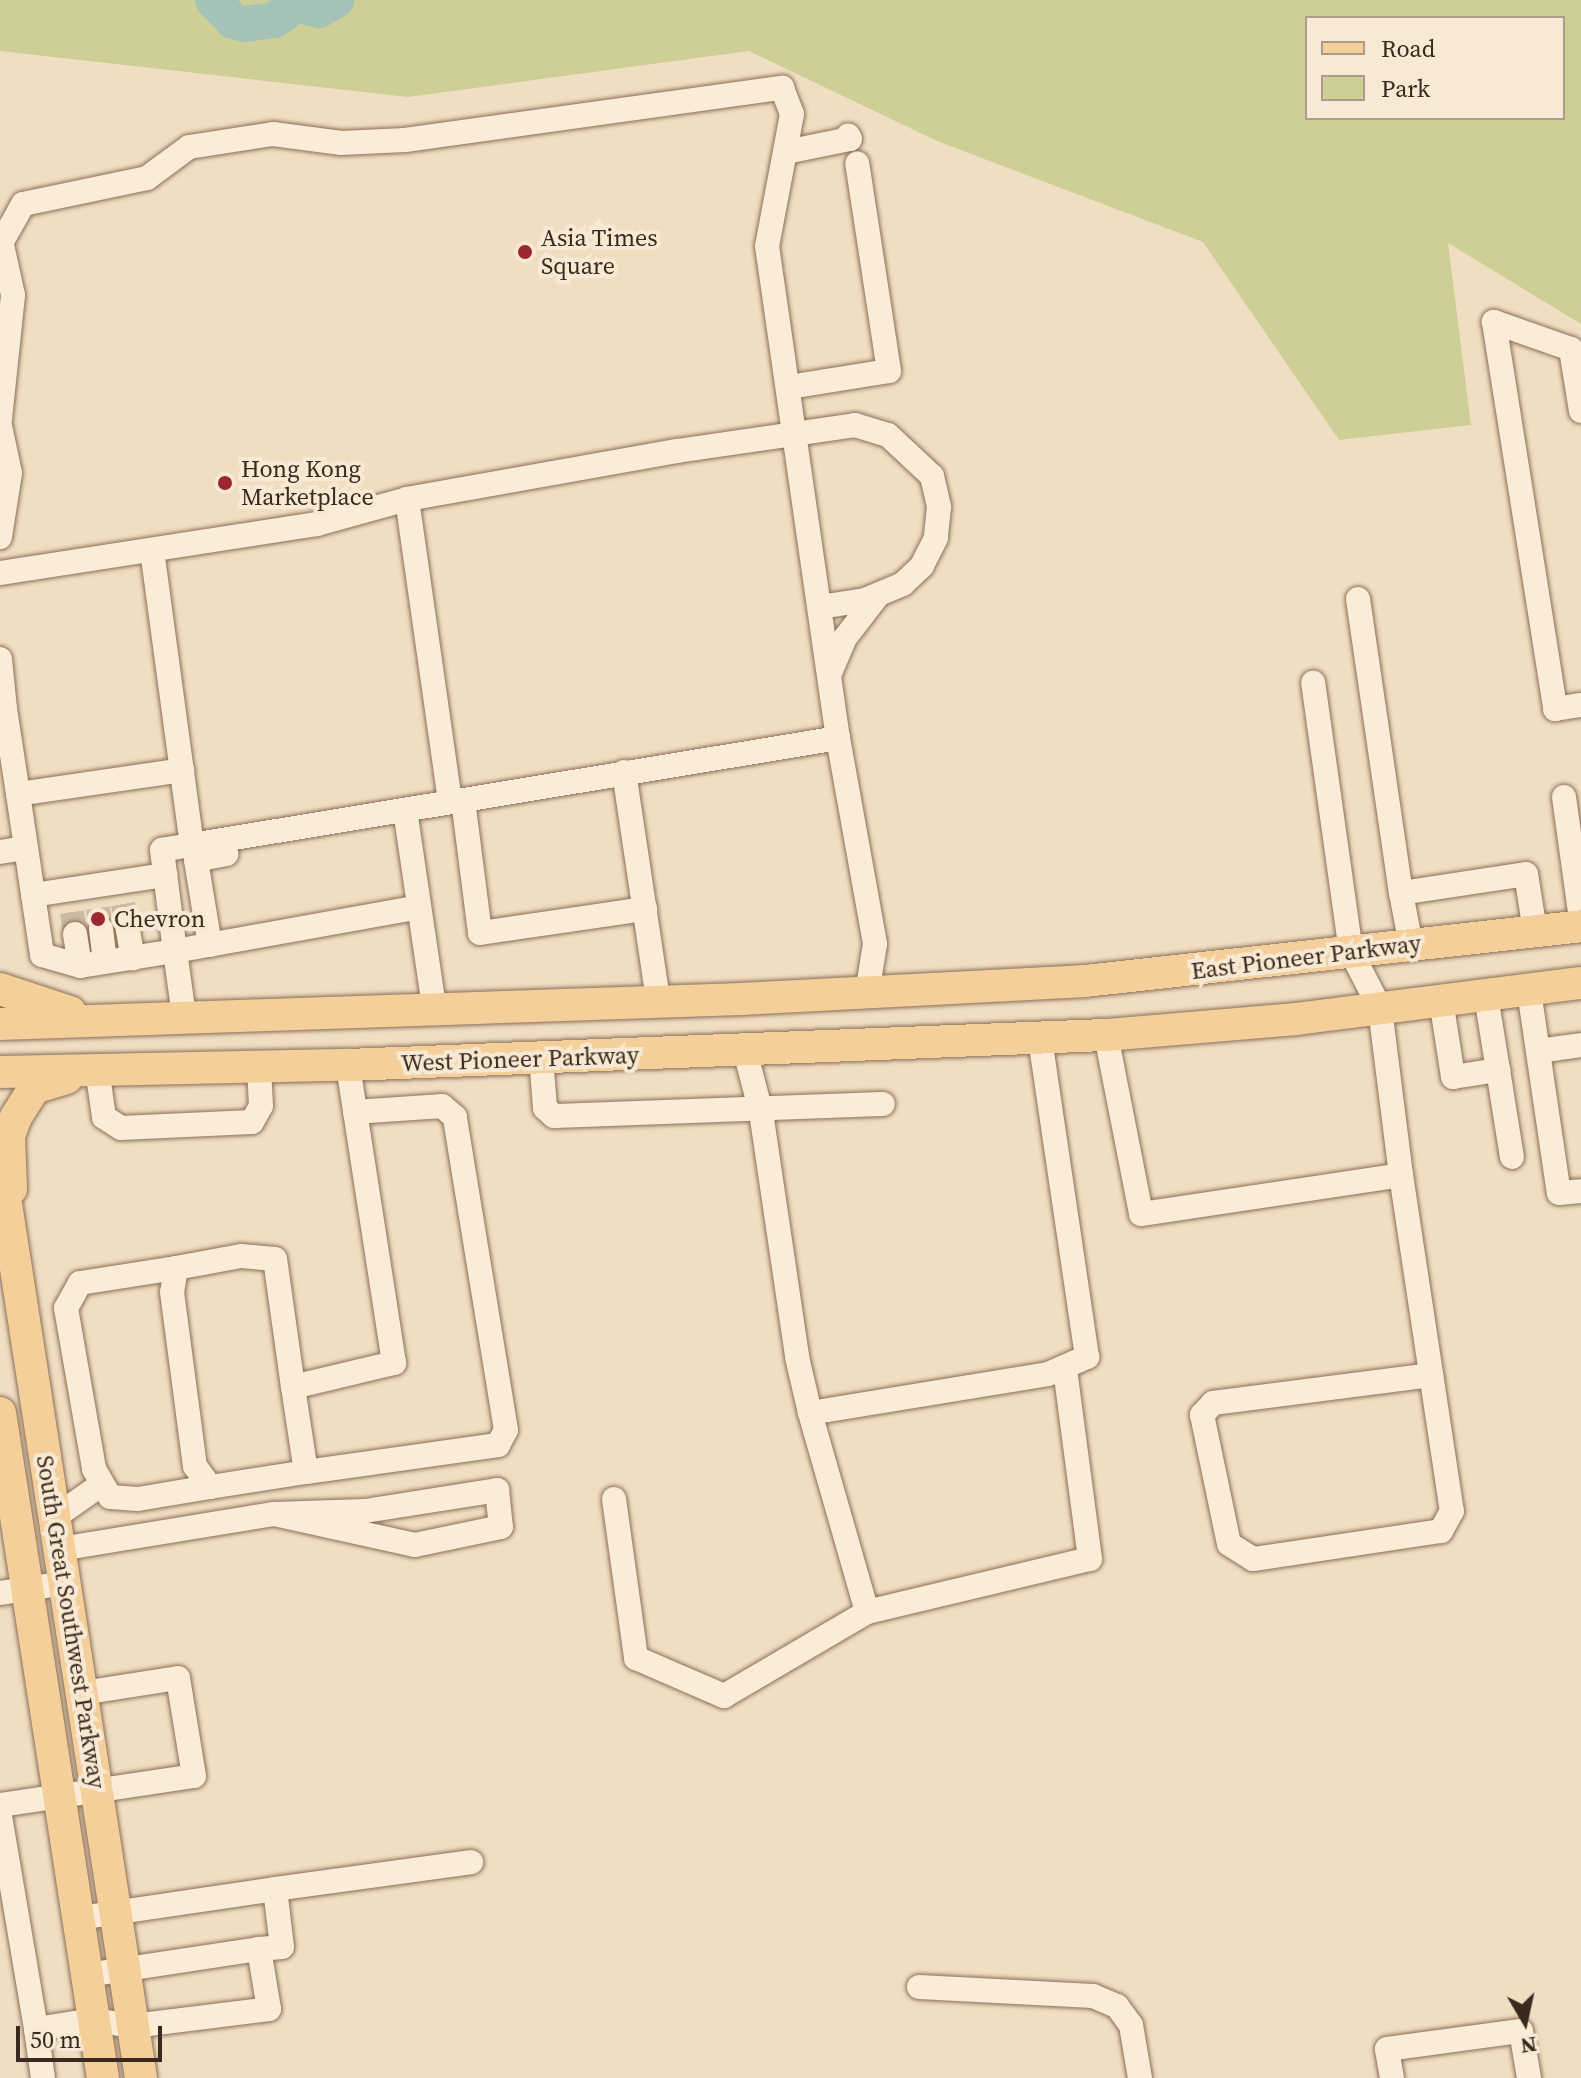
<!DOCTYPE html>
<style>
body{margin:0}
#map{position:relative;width:1581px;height:2078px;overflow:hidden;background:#f0dec3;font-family:"Source Serif 4",serif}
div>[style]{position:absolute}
.green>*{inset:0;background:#cdcf96}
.river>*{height:36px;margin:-18px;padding:0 18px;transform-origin:18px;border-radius:18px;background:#a5c2b7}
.minor-tunnel>*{height:24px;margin-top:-12px;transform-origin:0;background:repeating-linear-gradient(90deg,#ccbaa2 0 24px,transparent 0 36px)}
.roads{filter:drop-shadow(0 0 2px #8b6f59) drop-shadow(0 0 2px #8b6f59)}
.minor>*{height:24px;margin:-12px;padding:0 12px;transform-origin:12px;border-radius:12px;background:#faecd7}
.major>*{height:32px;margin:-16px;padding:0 16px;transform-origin:16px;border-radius:16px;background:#f4cf99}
.dots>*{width:22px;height:22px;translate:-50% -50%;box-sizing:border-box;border:4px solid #f7e9d3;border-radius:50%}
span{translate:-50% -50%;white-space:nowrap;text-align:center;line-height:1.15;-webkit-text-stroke:8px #f7e9d3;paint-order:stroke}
.poi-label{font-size:24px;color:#3a291e}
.left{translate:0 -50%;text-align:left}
.street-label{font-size:24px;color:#3a291e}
.legend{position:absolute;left:1305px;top:16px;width:260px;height:104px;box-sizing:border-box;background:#f7e9d3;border:2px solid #ab9c8b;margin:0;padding:10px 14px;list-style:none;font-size:24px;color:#3a291e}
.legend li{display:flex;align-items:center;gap:16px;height:40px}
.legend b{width:40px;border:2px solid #ab9c8b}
.north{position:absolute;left:1485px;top:1982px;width:80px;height:80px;-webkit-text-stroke:6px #f7e9d3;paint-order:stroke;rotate:171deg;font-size:22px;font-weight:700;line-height:32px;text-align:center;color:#3a291e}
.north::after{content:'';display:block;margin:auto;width:28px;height:36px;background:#3a291e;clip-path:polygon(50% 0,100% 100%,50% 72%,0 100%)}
.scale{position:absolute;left:16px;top:2026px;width:146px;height:36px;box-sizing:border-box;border:4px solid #3a291e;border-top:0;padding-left:10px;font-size:24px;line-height:28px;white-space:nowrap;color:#3a291e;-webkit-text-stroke:6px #f7e9d3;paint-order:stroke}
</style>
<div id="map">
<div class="green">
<i style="clip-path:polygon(evenodd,0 0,1581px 0,1581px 324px,1448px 243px,1471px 425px,1339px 440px,1203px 242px,937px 141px,749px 51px,408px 97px,0 51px,0 0,1307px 18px,1563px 18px,1563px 118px,1307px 118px,1307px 18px)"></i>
</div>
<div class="river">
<i style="left:213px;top:0;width:29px;rotate:46deg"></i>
<i style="left:233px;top:21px;width:12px;rotate:14deg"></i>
<i style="left:245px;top:24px;width:29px;rotate:-8deg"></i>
<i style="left:274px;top:20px;width:29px;rotate:-34deg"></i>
<i style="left:298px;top:4px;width:22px;rotate:16deg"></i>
<i style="left:319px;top:10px;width:20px;rotate:-30deg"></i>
</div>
<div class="minor-tunnel">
<i style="left:123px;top:904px;width:21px;rotate:79deg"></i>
<i style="left:98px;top:908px;width:21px;rotate:82deg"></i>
<i style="left:72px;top:912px;width:22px;rotate:82deg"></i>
</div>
<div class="roads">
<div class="minor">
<i style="left:786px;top:152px;width:65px;rotate:-11.5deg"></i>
<i style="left:850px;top:139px;width:4px;rotate:-117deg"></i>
<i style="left:0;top:245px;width:47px;rotate:-60.7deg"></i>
<i style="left:23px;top:204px;width:127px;rotate:-11.8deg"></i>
<i style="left:147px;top:178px;width:52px;rotate:-36.4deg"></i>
<i style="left:189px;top:147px;width:85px;rotate:-8.8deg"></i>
<i style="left:273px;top:134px;width:69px;rotate:7.5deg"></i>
<i style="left:341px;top:143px;width:64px;rotate:-2.7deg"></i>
<i style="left:405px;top:140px;width:381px;rotate:-7.9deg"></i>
<i style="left:782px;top:88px;width:28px;rotate:69deg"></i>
<i style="left:792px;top:114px;width:134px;rotate:100.7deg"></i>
<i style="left:767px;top:246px;width:497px;rotate:81.8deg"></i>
<i style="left:838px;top:738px;width:209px;rotate:79.8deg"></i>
<i style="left:875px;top:944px;width:50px;rotate:99.3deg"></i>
<i style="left:789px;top:387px;width:101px;rotate:-9.1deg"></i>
<i style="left:889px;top:371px;width:210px;rotate:-98.7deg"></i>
<i style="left:1581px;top:411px;width:63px;rotate:-99.2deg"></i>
<i style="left:1571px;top:349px;width:82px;rotate:-160.7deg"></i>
<i style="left:1494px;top:322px;width:392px;rotate:81deg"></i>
<i style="left:1555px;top:709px;width:26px;rotate:-9deg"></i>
<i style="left:0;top:419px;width:125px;rotate:-84deg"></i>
<i style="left:13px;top:295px;width:51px;rotate:-102.4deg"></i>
<i style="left:0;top:426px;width:48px;rotate:78deg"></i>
<i style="left:10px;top:473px;width:65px;rotate:98.9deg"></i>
<i style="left:407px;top:499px;width:306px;rotate:81.9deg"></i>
<i style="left:152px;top:550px;width:298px;rotate:82.3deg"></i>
<i style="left:192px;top:845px;width:655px;rotate:-9.4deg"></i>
<i style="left:0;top:573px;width:321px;rotate:-8.8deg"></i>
<i style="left:317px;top:524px;width:93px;rotate:-15.5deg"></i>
<i style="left:407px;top:499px;width:274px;rotate:-10.1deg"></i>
<i style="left:677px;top:451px;width:180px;rotate:-8.3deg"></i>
<i style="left:855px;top:425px;width:34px;rotate:17deg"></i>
<i style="left:888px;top:435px;width:60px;rotate:43deg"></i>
<i style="left:932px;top:476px;width:32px;rotate:77deg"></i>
<i style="left:939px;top:507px;width:31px;rotate:96deg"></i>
<i style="left:936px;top:538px;width:31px;rotate:117deg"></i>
<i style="left:922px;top:566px;width:26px;rotate:137deg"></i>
<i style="left:903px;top:584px;width:41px;rotate:157.2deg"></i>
<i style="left:865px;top:600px;width:46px;rotate:171.2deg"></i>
<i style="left:1358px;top:599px;width:297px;rotate:81.7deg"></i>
<i style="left:0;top:659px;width:50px;rotate:84.3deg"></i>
<i style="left:5px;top:709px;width:5px;rotate:169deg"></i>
<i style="left:830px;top:673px;width:38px;rotate:-67deg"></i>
<i style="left:845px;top:638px;width:54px;rotate:-52.5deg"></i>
<i style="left:5px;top:709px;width:86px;rotate:81.3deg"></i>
<i style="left:18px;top:794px;width:166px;rotate:-8.3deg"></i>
<i style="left:624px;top:772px;width:230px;rotate:81.5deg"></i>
<i style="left:18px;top:794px;width:163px;rotate:81.5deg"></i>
<i style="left:42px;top:955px;width:40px;rotate:16deg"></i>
<i style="left:80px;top:966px;width:96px;rotate:-9deg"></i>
<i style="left:175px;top:951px;width:66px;rotate:82.1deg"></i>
<i style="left:1564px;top:797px;width:123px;rotate:82.1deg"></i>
<i style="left:463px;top:800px;width:134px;rotate:82.7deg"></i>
<i style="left:480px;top:933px;width:167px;rotate:-8.3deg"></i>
<i style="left:405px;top:810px;width:198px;rotate:81.6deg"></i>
<i style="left:192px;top:845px;width:30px;rotate:171deg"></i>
<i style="left:162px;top:850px;width:102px;rotate:82.7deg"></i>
<i style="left:175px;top:951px;width:248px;rotate:-10.2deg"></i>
<i style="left:0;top:852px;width:26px;rotate:-9deg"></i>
<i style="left:33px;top:895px;width:134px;rotate:-8.6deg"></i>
<i style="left:127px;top:925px;width:34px;rotate:80deg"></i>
<i style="left:101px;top:929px;width:33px;rotate:83deg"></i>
<i style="left:75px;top:934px;width:32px;rotate:81deg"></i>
<i style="left:210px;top:945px;width:86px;rotate:-99.4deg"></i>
<i style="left:196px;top:860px;width:31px;rotate:-11deg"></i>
<i style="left:1411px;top:945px;width:53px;rotate:-100.9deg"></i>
<i style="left:1401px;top:893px;width:126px;rotate:-8.6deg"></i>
<i style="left:1526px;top:874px;width:58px;rotate:81deg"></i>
<i style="left:1529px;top:991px;width:204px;rotate:81.6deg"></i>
<i style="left:1559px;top:1193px;width:22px;rotate:-5deg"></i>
<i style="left:1486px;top:996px;width:75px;rotate:80.8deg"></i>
<i style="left:1441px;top:1000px;width:78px;rotate:81.1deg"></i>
<i style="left:1453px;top:1077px;width:46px;rotate:-8.8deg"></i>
<i style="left:1498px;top:1070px;width:88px;rotate:80.9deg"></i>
<i style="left:1106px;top:1035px;width:182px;rotate:78.9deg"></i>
<i style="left:1141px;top:1214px;width:263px;rotate:-8.5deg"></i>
<i style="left:1401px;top:1175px;width:168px;rotate:-97.2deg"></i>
<i style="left:1380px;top:1008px;width:63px;rotate:-117.4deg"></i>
<i style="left:1351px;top:952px;width:272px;rotate:-98deg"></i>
<i style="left:745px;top:1051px;width:63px;rotate:75.3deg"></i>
<i style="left:761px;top:1112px;width:248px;rotate:81.6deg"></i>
<i style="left:797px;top:1357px;width:57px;rotate:76.9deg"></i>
<i style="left:810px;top:1413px;width:241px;rotate:-9.3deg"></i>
<i style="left:1048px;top:1374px;width:43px;rotate:-23.6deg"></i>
<i style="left:1087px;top:1357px;width:323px;rotate:-98.4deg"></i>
<i style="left:1538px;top:1051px;width:43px;rotate:-7.9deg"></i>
<i style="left:541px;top:1057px;width:51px;rotate:85.5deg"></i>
<i style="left:545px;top:1108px;width:12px;rotate:42deg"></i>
<i style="left:554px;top:1116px;width:329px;rotate:-2.1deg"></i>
<i style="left:97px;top:1069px;width:49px;rotate:81.7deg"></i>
<i style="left:104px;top:1117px;width:20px;rotate:33deg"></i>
<i style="left:121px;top:1128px;width:131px;rotate:-2.6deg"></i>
<i style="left:252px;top:1122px;width:18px;rotate:-61deg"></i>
<i style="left:261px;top:1106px;width:39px;rotate:-93deg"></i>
<i style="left:1401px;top:1175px;width:340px;rotate:81.4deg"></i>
<i style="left:1452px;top:1511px;width:23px;rotate:119deg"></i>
<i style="left:1441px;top:1531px;width:190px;rotate:171.5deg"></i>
<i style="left:1253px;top:1559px;width:28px;rotate:-148deg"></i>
<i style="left:1229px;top:1544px;width:132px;rotate:-101.8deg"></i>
<i style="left:1202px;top:1415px;width:16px;rotate:-47deg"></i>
<i style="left:1213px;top:1403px;width:220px;rotate:-7.3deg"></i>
<i style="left:176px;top:1268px;width:97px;rotate:171.1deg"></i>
<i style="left:80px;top:1283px;width:29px;rotate:119deg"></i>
<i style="left:66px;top:1308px;width:163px;rotate:80.1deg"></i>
<i style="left:94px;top:1469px;width:32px;rotate:60deg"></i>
<i style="left:110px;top:1497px;width:28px;rotate:4deg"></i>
<i style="left:138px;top:1499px;width:73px;rotate:-9.5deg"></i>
<i style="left:293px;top:1387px;width:129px;rotate:-98deg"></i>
<i style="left:275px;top:1259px;width:34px;rotate:-175deg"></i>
<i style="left:241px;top:1256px;width:66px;rotate:169.5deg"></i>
<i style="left:176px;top:1268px;width:24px;rotate:99deg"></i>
<i style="left:172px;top:1292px;width:176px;rotate:82.5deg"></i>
<i style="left:195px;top:1466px;width:26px;rotate:54deg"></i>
<i style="left:210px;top:1487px;width:97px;rotate:-8.9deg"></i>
<i style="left:306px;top:1472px;width:86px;rotate:-98.7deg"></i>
<i style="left:293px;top:1387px;width:104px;rotate:-13.4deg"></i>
<i style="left:394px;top:1363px;width:302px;rotate:-98.8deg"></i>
<i style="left:810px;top:1413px;width:207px;rotate:74deg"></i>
<i style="left:306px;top:1472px;width:194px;rotate:-8deg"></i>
<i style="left:498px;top:1445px;width:17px;rotate:-62deg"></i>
<i style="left:506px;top:1430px;width:317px;rotate:-99.3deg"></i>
<i style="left:455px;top:1117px;width:17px;rotate:-140deg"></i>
<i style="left:442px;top:1106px;width:87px;rotate:176.1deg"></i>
<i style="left:614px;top:1499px;width:161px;rotate:82.1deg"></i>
<i style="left:636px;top:1658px;width:96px;rotate:23.4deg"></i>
<i style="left:724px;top:1696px;width:166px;rotate:-30.4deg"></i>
<i style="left:867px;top:1612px;width:229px;rotate:-13.4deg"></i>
<i style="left:1090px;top:1559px;width:192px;rotate:-97.5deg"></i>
<i style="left:55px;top:1517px;width:57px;rotate:-35.1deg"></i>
<i style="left:60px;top:1549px;width:217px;rotate:-9.3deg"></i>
<i style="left:274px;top:1514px;width:91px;rotate:-1.9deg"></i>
<i style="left:365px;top:1511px;width:134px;rotate:-9deg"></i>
<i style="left:497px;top:1490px;width:37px;rotate:84deg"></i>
<i style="left:501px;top:1527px;width:88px;rotate:168.2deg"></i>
<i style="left:415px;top:1545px;width:144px;rotate:-167.6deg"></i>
<i style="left:0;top:1593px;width:66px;rotate:-8.7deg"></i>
<i style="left:0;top:1805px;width:196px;rotate:-8.5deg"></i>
<i style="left:194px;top:1776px;width:99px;rotate:-99.3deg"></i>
<i style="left:178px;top:1678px;width:97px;rotate:171.1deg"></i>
<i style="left:0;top:1816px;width:216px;rotate:80.4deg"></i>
<i style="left:36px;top:2029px;width:59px;rotate:-8.8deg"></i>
<i style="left:94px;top:2020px;width:39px;rotate:9deg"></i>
<i style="left:133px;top:2026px;width:137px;rotate:-7.1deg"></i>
<i style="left:269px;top:2009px;width:61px;rotate:-99.5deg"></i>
<i style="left:259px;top:1949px;width:173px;rotate:171.4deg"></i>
<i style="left:275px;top:1889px;width:198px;rotate:-7.8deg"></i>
<i style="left:79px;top:1918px;width:198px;rotate:-8.4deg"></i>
<i style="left:275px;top:1889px;width:58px;rotate:83.1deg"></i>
<i style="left:282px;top:1947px;width:23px;rotate:175deg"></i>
<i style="left:919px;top:1987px;width:174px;rotate:3deg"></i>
<i style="left:1093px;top:1996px;width:26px;rotate:23deg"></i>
<i style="left:1117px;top:2006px;width:24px;rotate:54deg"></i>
<i style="left:1131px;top:2025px;width:54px;rotate:80.4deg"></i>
<i style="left:36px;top:2029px;width:49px;rotate:81.9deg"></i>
<i style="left:1392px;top:2078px;width:29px;rotate:-100deg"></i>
<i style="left:1387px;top:2049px;width:135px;rotate:-7.7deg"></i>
<i style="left:1521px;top:2031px;width:48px;rotate:80.3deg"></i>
</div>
<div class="major">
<i style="left:0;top:989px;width:74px;rotate:18.2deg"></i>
<i style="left:0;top:1024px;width:742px;rotate:-1.93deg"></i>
<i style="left:742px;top:999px;width:343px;rotate:-3deg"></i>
<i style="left:1085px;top:981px;width:499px;rotate:-6.3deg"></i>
<i style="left:0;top:1072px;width:348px;rotate:-1.2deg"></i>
<i style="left:348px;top:1065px;width:759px;rotate:-2.27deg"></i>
<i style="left:1106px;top:1035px;width:190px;rotate:-4.8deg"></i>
<i style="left:1295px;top:1019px;width:288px;rotate:-7.2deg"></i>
<i style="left:0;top:1165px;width:924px;rotate:81.22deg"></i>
<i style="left:11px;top:1189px;width:53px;rotate:-92.2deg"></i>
<i style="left:9px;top:1136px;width:20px;rotate:-70deg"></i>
<i style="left:16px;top:1117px;width:34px;rotate:-58deg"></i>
<i style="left:34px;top:1088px;width:34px;rotate:-17deg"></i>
<i style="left:0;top:1413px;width:673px;rotate:81.2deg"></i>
</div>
</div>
<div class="dots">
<i style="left:525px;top:252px;background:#9c2632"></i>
<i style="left:225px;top:483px;background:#9c2632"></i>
<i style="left:98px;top:919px;background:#9c2632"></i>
</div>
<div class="poi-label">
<span class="left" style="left:541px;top:252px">Asia Times<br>Square</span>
<span class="left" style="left:241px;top:483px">Hong Kong<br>Marketplace</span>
<span class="left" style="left:114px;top:919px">Chevron</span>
</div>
<div class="street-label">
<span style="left:1306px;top:957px;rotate:-7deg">East Pioneer Parkway</span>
<span style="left:520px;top:1059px;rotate:-2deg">West Pioneer Parkway</span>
<span style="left:71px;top:1622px;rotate:81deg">South Great Southwest Parkway</span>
</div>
<ul class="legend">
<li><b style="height:10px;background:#f4cf99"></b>Road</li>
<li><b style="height:22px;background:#cdcf96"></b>Park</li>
</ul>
<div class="north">N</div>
<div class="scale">50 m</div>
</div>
